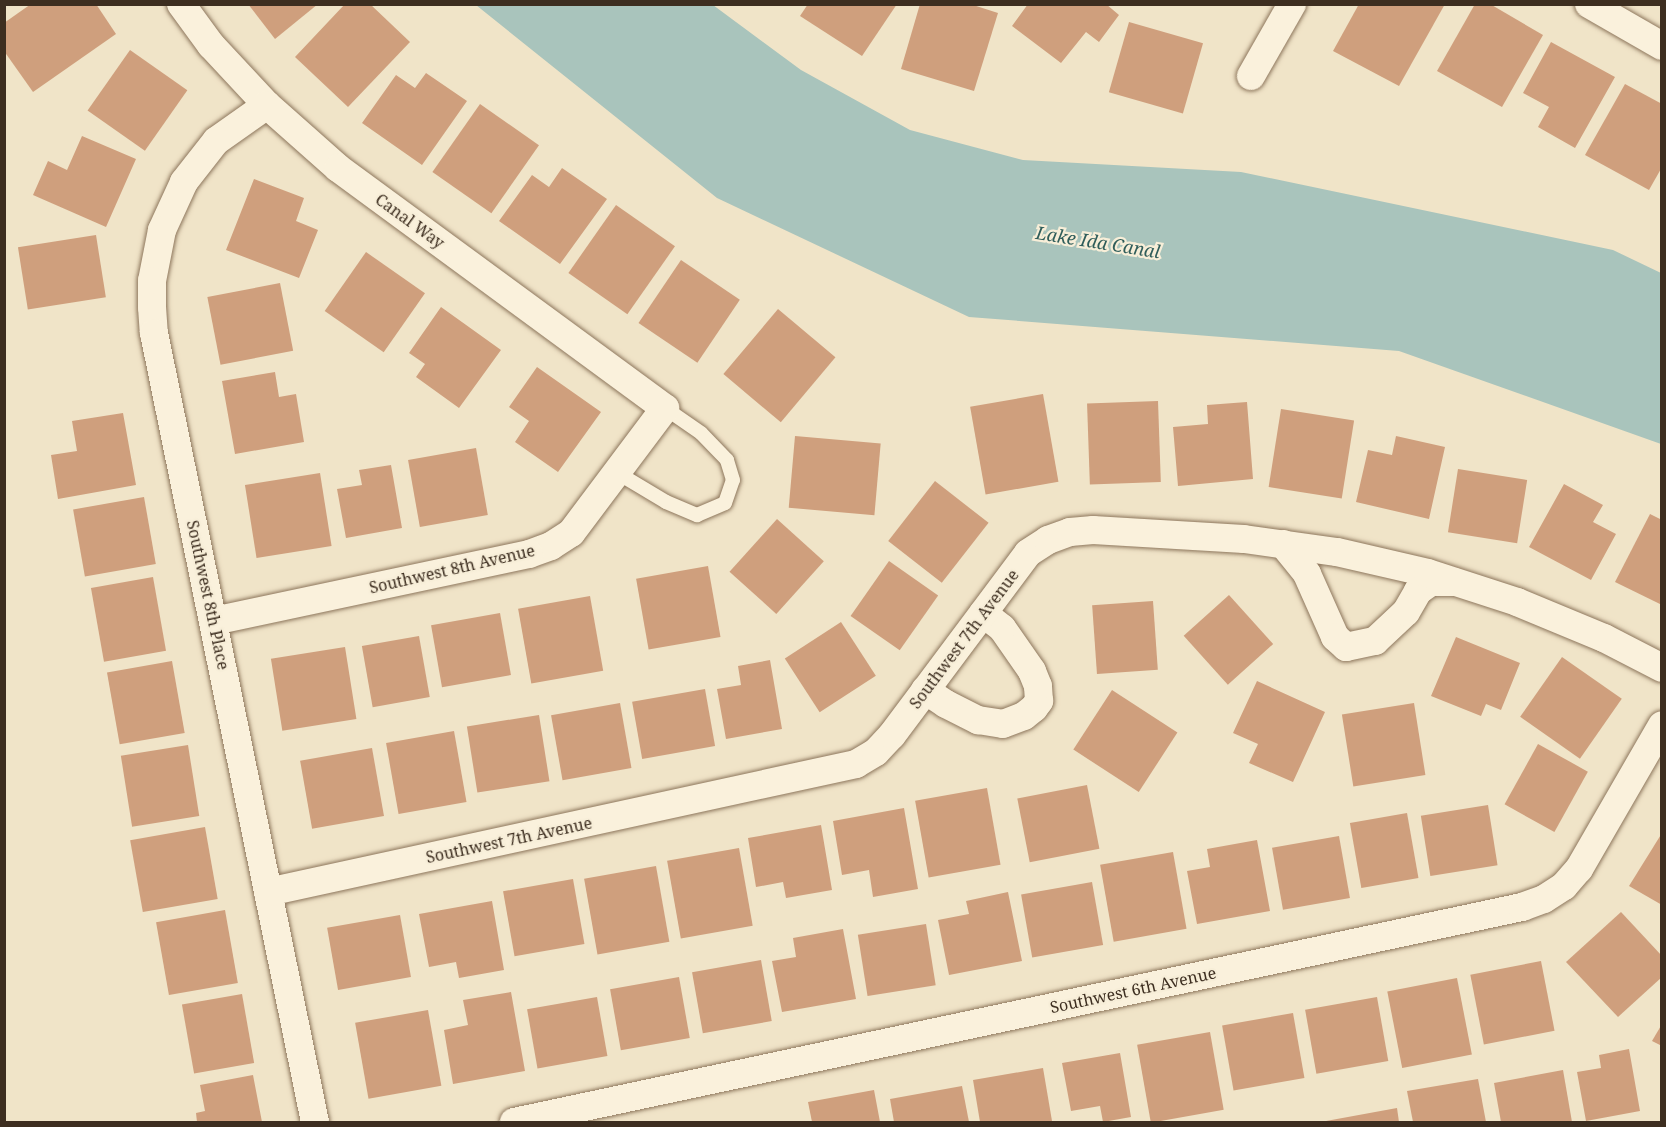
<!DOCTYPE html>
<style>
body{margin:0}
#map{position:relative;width:1666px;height:1127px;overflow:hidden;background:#f0e4c8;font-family:"Noto Serif",serif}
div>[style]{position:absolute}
.water>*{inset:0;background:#a9c4bc}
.building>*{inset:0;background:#cf9f7d;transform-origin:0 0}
.roads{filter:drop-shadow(0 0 2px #8d765c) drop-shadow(0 0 2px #8d765c)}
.lane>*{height:14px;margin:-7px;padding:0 7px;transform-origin:7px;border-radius:7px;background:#faf1dc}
.street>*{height:28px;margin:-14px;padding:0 14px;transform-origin:14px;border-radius:14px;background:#faf1dc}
span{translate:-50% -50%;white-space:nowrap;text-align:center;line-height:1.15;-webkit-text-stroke:4.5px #f7eed8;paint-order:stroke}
.street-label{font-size:16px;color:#3d2e20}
.water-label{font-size:18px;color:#2f5d5a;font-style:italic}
.frame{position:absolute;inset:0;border:6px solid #3d2e20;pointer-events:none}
</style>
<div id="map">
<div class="water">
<i style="clip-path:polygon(476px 5px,713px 5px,801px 70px,910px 130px,1023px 160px,1241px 172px,1613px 250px,1661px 273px,1661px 444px,1399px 351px,969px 317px,717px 198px)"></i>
</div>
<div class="building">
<i style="clip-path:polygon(31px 4px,96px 4px,116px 34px,33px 92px,4px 51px,4px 23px)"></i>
<i style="clip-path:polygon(248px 4px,318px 4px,275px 39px)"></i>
<i style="clip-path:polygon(345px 4px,370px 4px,410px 42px,348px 107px,295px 57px)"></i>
<i style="clip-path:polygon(808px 4px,897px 4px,862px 56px,800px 16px)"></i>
<i style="clip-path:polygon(920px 4px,970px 4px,998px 13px,974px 91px,901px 69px)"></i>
<i style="clip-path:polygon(1028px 4px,1106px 4px,1119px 15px,1099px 42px,1086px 32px,1061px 63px,1012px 26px)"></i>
<i style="clip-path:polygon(1359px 4px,1445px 4px,1399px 86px,1333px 51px)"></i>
<i style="clip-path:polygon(1475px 4px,1490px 4px,1543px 35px,1502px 107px,1437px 71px)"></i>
<i style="left:1129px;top:22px;width:77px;height:73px;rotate:16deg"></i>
<i style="clip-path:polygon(1551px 42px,1615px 77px,1575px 148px,1538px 127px,1549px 107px,1523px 93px)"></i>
<i style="left:130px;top:50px;width:70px;height:74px;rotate:35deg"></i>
<i style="clip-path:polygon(426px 73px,467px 101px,422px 165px,362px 123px,396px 75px,415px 88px)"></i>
<i style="clip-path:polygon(1625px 84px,1662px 104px,1662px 167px,1649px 190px,1585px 155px)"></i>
<i style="left:480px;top:104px;width:72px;height:83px;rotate:35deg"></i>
<i style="clip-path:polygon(82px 136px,136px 159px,106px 227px,33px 195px,48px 161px,67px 170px)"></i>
<i style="clip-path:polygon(562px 168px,607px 199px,560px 264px,499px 221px,532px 175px,549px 187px)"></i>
<i style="clip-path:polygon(254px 179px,304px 198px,296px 221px,318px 230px,299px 278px,226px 250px)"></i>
<i style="left:616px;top:205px;width:72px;height:83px;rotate:35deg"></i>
<i style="left:96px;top:235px;width:63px;height:79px;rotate:81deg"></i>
<i style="left:366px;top:252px;width:72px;height:72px;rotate:35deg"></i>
<i style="left:681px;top:260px;width:71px;height:76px;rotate:34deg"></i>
<i style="left:280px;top:283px;width:69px;height:74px;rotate:79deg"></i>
<i style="clip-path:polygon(441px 307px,501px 350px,459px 408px,416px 377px,425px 364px,409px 353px)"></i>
<i style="left:778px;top:309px;width:75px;height:85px;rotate:40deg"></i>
<i style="clip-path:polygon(537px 367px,601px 412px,558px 472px,515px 442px,529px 421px,509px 407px)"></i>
<i style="clip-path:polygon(275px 372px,279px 397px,296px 394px,304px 442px,235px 454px,222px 381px)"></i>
<i style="left:1043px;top:394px;width:89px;height:74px;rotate:80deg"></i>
<i style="left:1158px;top:401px;width:81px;height:71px;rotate:88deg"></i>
<i style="clip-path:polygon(1247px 402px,1253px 479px,1178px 486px,1173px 427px,1208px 424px,1207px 405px)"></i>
<i style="left:1281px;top:409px;width:74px;height:79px;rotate:9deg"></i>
<i style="clip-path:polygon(123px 413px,136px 485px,58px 499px,51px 455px,77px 451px,72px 421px)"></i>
<i style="left:795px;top:436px;width:86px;height:72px;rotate:5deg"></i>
<i style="clip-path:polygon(1396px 436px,1445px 447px,1429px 519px,1356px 502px,1368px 450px,1392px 455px)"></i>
<i style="left:476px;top:448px;width:68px;height:69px;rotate:80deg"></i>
<i style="clip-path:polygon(391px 465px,402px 528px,346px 538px,337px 489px,362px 485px,359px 470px)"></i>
<i style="left:1458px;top:469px;width:70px;height:64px;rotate:9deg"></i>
<i style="left:320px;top:473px;width:74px;height:76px;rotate:81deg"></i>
<i style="left:935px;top:481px;width:68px;height:76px;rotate:38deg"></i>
<i style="clip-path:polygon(1564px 484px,1603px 505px,1593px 522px,1616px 534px,1591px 580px,1529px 547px)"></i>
<i style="left:144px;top:497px;width:68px;height:72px;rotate:80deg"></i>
<i style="clip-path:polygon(1650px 514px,1662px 520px,1662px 605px,1615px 582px)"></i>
<i style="left:777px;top:519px;width:63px;height:71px;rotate:42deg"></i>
<i style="left:889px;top:561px;width:60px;height:67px;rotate:35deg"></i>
<i style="left:708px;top:566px;width:72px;height:73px;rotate:80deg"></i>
<i style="left:153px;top:577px;width:75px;height:63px;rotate:80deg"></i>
<i style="left:1229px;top:595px;width:66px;height:61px;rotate:48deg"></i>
<i style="left:590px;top:596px;width:76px;height:73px;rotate:80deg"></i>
<i style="left:1153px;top:601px;width:69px;height:61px;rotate:86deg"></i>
<i style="left:500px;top:613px;width:63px;height:70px;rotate:80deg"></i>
<i style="left:841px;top:622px;width:64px;height:67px;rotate:57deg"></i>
<i style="left:419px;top:636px;width:62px;height:58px;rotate:80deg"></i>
<i style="clip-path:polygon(1456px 637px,1520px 663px,1501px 710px,1486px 704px,1481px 716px,1431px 696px)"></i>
<i style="left:345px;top:647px;width:73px;height:75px;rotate:81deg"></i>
<i style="left:1562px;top:657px;width:73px;height:73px;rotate:35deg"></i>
<i style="clip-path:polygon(770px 660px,782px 729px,726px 739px,717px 689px,741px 685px,738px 666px)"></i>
<i style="left:172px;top:661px;width:73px;height:66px;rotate:80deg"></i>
<i style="clip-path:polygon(1257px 681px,1325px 712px,1293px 782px,1249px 763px,1258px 744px,1233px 733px)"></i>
<i style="left:705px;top:689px;width:58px;height:74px;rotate:80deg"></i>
<i style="left:1112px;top:690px;width:78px;height:71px;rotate:33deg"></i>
<i style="left:620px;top:703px;width:66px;height:70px;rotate:80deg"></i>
<i style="left:1414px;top:703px;width:73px;height:73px;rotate:81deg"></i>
<i style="left:539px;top:715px;width:67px;height:73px;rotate:81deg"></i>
<i style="left:454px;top:731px;width:72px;height:69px;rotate:80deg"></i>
<i style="left:1538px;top:744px;width:57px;height:69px;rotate:29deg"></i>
<i style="left:188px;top:745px;width:72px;height:68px;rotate:81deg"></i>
<i style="left:372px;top:748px;width:69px;height:73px;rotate:80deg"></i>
<i style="left:1087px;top:785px;width:65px;height:71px;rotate:79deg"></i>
<i style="left:987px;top:788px;width:78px;height:73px;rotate:80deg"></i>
<i style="left:1488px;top:805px;width:61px;height:68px;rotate:81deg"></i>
<i style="clip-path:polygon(904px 808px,918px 889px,873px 897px,869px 870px,842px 875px,833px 821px)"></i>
<i style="left:1407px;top:813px;width:66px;height:58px;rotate:80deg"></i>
<i style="clip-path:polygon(821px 825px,832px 890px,786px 898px,783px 882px,756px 887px,748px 838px)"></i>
<i style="left:205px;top:827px;width:73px;height:76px;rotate:80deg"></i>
<i style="clip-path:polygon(1662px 833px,1662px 905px,1629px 886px)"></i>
<i style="left:1339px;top:836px;width:63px;height:68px;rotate:80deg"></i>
<i style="clip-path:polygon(1257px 840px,1270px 911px,1197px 924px,1187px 871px,1210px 867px,1207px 849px)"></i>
<i style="left:739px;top:848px;width:79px;height:73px;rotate:80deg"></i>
<i style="left:1173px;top:852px;width:78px;height:74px;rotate:80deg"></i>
<i style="left:656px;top:866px;width:77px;height:73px;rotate:80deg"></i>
<i style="left:573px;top:879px;width:66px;height:71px;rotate:80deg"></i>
<i style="left:1092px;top:882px;width:64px;height:72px;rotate:80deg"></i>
<i style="clip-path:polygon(1008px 892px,1022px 961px,949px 975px,938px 920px,969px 914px,966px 901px)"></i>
<i style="clip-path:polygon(492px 901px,504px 970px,459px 978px,456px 962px,429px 967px,419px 914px)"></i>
<i style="left:225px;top:910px;width:74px;height:70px;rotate:80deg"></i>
<i style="clip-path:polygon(1621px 912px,1662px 956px,1662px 977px,1618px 1017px,1566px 962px)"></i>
<i style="left:400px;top:915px;width:63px;height:74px;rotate:80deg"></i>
<i style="left:926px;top:924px;width:62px;height:69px;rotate:81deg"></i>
<i style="clip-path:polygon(843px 929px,856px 999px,782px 1012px,772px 961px,796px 957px,793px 938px)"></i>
<i style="left:761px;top:960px;width:62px;height:70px;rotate:80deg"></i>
<i style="left:1541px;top:961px;width:71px;height:72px;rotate:79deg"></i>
<i style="left:679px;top:977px;width:62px;height:70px;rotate:80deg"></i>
<i style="left:1457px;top:978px;width:78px;height:71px;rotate:79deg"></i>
<i style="clip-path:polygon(511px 992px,525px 1071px,453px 1084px,444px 1030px,468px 1025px,463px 1000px)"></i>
<i style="left:242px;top:994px;width:70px;height:61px;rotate:80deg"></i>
<i style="left:597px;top:997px;width:60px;height:71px;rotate:80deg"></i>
<i style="left:1377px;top:997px;width:65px;height:73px;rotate:80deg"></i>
<i style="left:428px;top:1010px;width:77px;height:74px;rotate:80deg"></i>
<i style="left:1293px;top:1013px;width:66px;height:72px;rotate:80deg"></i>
<i style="clip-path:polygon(1662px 1024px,1662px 1046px,1652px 1041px)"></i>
<i style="left:1210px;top:1032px;width:79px;height:74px;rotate:80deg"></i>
<i style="clip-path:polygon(1629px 1049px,1640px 1111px,1586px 1121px,1577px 1072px,1601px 1068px,1599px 1055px)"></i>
<i style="clip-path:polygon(1120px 1053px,1131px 1117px,1103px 1122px,1100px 1106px,1071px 1111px,1062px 1063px)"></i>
<i style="clip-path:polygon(1043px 1068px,1052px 1121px,980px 1122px,973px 1080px)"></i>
<i style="clip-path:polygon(1563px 1070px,1572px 1122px,1501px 1122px,1494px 1083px)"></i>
<i style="clip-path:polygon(253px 1075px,262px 1122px,197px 1122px,196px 1113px,205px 1111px,200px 1085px)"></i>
<i style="clip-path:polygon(1478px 1079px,1486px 1122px,1413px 1122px,1407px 1091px)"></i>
<i style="clip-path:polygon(962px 1086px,969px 1122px,894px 1122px,890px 1099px)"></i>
<i style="clip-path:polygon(874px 1090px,880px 1122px,812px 1122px,808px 1102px)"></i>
<i style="clip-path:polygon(1397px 1108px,1399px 1122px,1326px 1122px,1326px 1121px)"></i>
</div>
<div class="roads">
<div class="lane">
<i style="left:616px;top:472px;width:58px;rotate:31deg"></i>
<i style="left:666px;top:502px;width:34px;rotate:23deg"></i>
<i style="left:697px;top:515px;width:30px;rotate:-23deg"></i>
<i style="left:725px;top:503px;width:24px;rotate:-71deg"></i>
<i style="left:733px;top:480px;width:21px;rotate:-107deg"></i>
<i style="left:727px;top:460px;width:37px;rotate:-134deg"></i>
<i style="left:701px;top:433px;width:44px;rotate:-145.2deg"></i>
</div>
<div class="street">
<i style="left:181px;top:4px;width:51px;rotate:53.8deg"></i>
<i style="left:211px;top:45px;width:82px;rotate:47deg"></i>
<i style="left:267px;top:105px;width:95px;rotate:41.6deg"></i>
<i style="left:338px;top:168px;width:406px;rotate:36.3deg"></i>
<i style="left:665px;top:408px;width:156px;rotate:126.9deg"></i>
<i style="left:571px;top:533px;width:24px;rotate:147deg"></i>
<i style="left:551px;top:546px;width:23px;rotate:160deg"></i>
<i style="left:529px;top:554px;width:323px;rotate:168deg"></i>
<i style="left:1589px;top:4px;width:84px;rotate:29.9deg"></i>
<i style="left:1251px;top:76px;width:83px;rotate:-60.3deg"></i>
<i style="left:267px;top:105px;width:62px;rotate:144.8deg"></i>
<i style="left:216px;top:141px;width:52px;rotate:128deg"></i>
<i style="left:184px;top:182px;width:53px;rotate:114.6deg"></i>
<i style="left:162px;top:230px;width:52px;rotate:101.1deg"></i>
<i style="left:152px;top:281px;width:26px;rotate:90deg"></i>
<i style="left:152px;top:307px;width:26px;rotate:86deg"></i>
<i style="left:154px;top:333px;width:805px;rotate:78.47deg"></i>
<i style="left:1283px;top:544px;width:38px;rotate:51deg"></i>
<i style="left:1307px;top:574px;width:69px;rotate:66deg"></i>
<i style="left:1335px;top:637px;width:15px;rotate:42deg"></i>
<i style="left:1346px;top:647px;width:30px;rotate:-12deg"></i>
<i style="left:1375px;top:641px;width:42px;rotate:-43.1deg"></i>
<i style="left:1406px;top:612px;width:24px;rotate:-60deg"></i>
<i style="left:1418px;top:591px;width:16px;rotate:-35deg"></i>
<i style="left:1431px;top:582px;width:23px"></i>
<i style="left:925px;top:690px;width:25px;rotate:34deg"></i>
<i style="left:946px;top:704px;width:36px;rotate:27deg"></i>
<i style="left:978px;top:720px;width:25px;rotate:9deg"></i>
<i style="left:1003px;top:724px;width:22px;rotate:-21deg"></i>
<i style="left:1024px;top:716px;width:13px;rotate:-39deg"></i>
<i style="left:1034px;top:708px;width:9px;rotate:-54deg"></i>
<i style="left:1039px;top:701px;width:15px;rotate:-94deg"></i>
<i style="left:1038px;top:686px;width:16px;rotate:-112deg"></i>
<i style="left:1032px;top:671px;width:52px;rotate:-124.9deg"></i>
<i style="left:1002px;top:628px;width:24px;rotate:-142deg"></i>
<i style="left:268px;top:892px;width:602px;rotate:-12.28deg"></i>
<i style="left:856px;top:764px;width:23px;rotate:-31deg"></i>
<i style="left:876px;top:752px;width:23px;rotate:-47deg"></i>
<i style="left:892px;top:735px;width:227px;rotate:-53.2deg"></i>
<i style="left:1028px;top:553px;width:24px;rotate:-33deg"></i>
<i style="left:1048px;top:540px;width:23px;rotate:-20deg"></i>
<i style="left:1070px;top:532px;width:23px;rotate:-5deg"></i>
<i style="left:1093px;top:530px;width:151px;rotate:3.4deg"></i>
<i style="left:1244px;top:539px;width:94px;rotate:8deg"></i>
<i style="left:1337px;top:552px;width:93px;rotate:13deg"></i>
<i style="left:1428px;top:573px;width:94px;rotate:18deg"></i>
<i style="left:1517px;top:602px;width:94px;rotate:22.5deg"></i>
<i style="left:1604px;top:638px;width:65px;rotate:27.3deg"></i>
<i style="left:514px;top:1122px;width:1031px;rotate:-12.04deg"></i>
<i style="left:1522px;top:907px;width:23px;rotate:-20deg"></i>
<i style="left:1544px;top:899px;width:24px;rotate:-33deg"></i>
<i style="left:1564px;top:886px;width:23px;rotate:-49deg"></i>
<i style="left:1579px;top:869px;width:166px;rotate:-60deg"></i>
</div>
</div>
<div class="street-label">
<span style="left:410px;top:221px;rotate:36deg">Canal Way</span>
<span style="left:452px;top:569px;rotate:-13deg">Southwest 8th Avenue</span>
<span style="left:208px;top:595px;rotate:78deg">Southwest 8th Place</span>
<span style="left:964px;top:639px;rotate:-53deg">Southwest 7th Avenue</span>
<span style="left:509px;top:840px;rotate:-12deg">Southwest 7th Avenue</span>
<span style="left:1133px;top:990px;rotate:-12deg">Southwest 6th Avenue</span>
</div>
<div class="water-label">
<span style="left:1098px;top:242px;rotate:9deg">Lake Ida Canal</span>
</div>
<div class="frame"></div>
</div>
